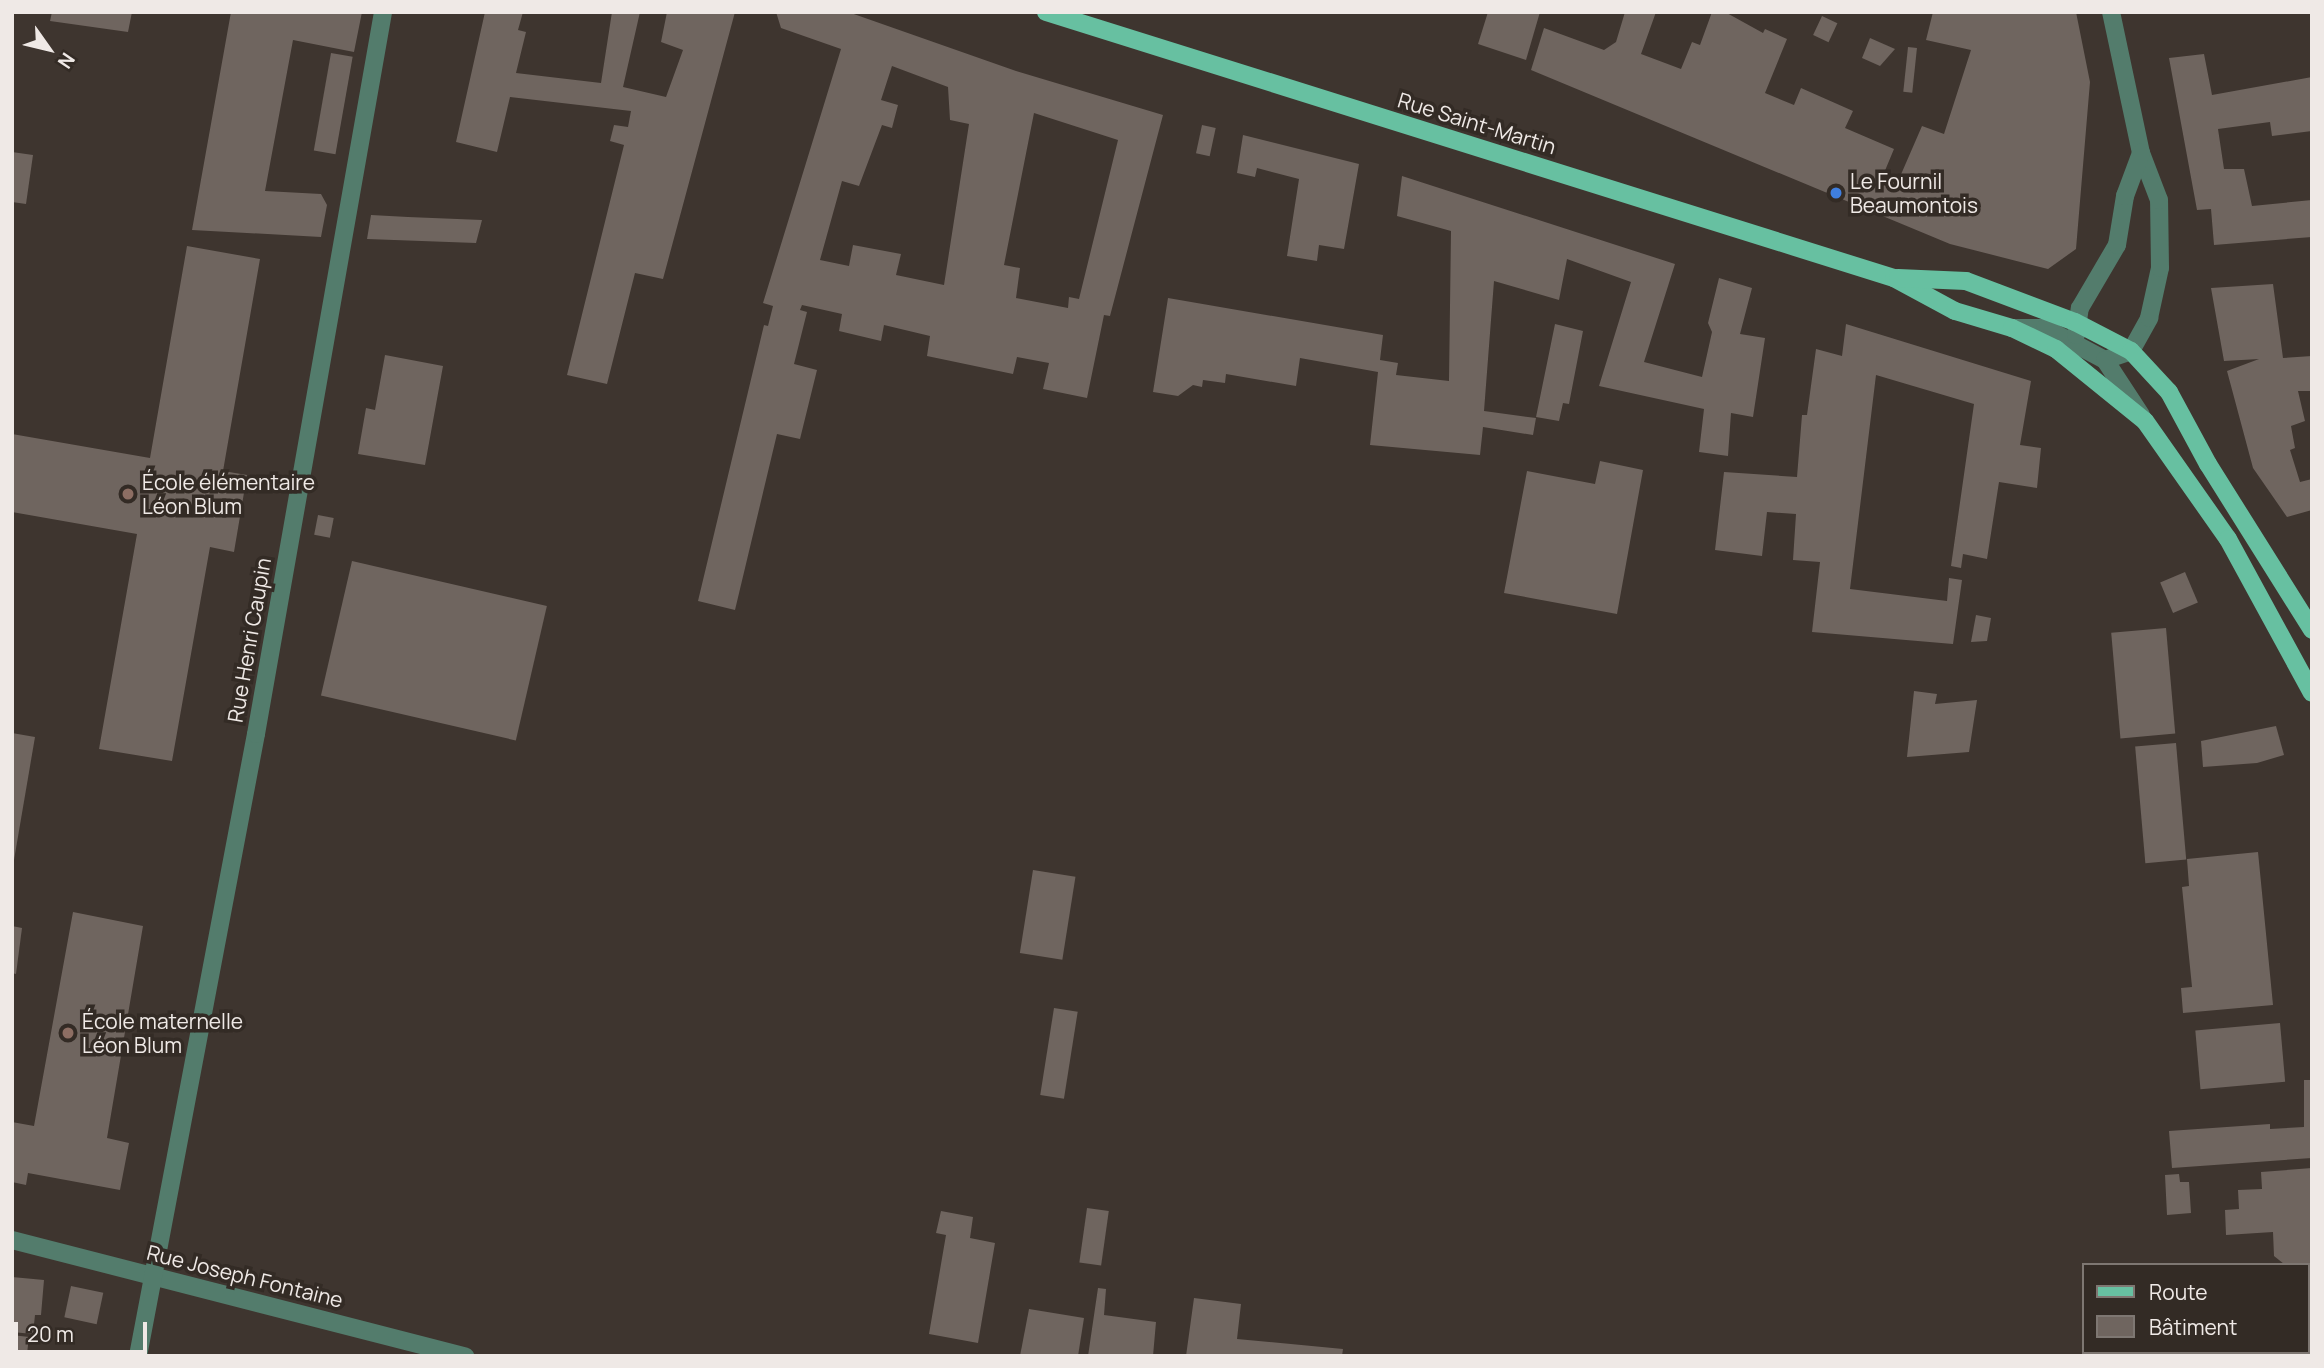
<!DOCTYPE html>
<meta charset="utf-8">
<style>
body{margin:0}
#map{position:relative;width:2324px;height:1368px;overflow:hidden;background:#3e352f;font-family:Manrope,sans-serif}
div>[style]{position:absolute}
.building>*{inset:0;background:#6f655f;transform-origin:0 0}
.minor>*{height:18px;margin:-9px;padding:0 9px;transform-origin:9px;border-radius:9px;background:#537c6c}
.major>*{height:18px;margin:-9px;padding:0 9px;transform-origin:9px;border-radius:9px;background:#67c0a1}
.dots>*{width:19px;height:19px;translate:-50% -50%;box-sizing:border-box;border:4px solid #332b25;border-radius:50%}
span{translate:-50% -50%;white-space:nowrap;text-align:center;line-height:1.15;-webkit-text-stroke:7px #332b25;paint-order:stroke}
.street-label{font-size:21px;color:#efe9e6}
.poi-label{font-size:21px;color:#efe9e6}
.left{translate:0 -50%;text-align:left}
.frame{position:absolute;inset:0;border:14px solid #efe9e6;pointer-events:none}
.legend{position:absolute;left:2082px;top:1263px;width:228px;height:91px;box-sizing:border-box;background:#332b25;border:2px solid #7e7772;margin:0;padding:9px 12px;list-style:none;font-size:21px;color:#efe9e6}
.legend li{display:flex;align-items:center;gap:14px;height:35px}
.legend b{width:35px;border:2px solid #7e7772}
.north{position:absolute;left:14px;top:14px;width:70px;height:70px;-webkit-text-stroke:5px #332b25;paint-order:stroke;rotate:124deg;font-size:19px;font-weight:700;line-height:28px;text-align:center;color:#efe9e6}
.north::after{content:'';display:block;margin:auto;width:24px;height:32px;background:#efe9e6;clip-path:polygon(50% 0,100% 100%,50% 72%,0 100%)}
.scale{position:absolute;left:14px;top:1322px;width:133px;height:32px;box-sizing:border-box;border:4px solid #efe9e6;border-top:0;padding-left:9px;font-size:21px;line-height:24px;white-space:nowrap;color:#efe9e6;-webkit-text-stroke:5px #332b25;paint-order:stroke}
</style>
<div id="map">
<div class="building">
<i style="clip-path:polygon(52px 12px,132px 12px,128px 32px,50px 21px)"></i>
<i style="clip-path:polygon(231px 12px,362px 12px,354px 52px,293px 40px,265px 191px,321px 194px,327px 205px,321px 237px,192px 230px)"></i>
<i style="clip-path:polygon(485px 12px,523px 12px,518px 30px,526px 32px,516px 73px,601px 83px,612px 12px,640px 12px,623px 87px,666px 97px,683px 50px,661px 42px,667px 12px,735px 12px,663px 279px,635px 273px,607px 384px,567px 375px,624px 145px,610px 141px,614px 125px,628px 127px,631px 111px,510px 97px,497px 152px,456px 142px)"></i>
<i style="clip-path:polygon(evenodd,776px 12px,848px 12px,1016px 71px,1163px 115px,1110px 316px,1104px 315px,1087px 398px,1043px 389px,1049px 363px,1017px 357px,1013px 374px,927px 356px,930px 336px,884px 325px,881px 341px,839px 331px,842px 314px,802px 305px,800px 310px,807px 312px,794px 364px,817px 370px,800px 439px,777px 434px,735px 610px,698px 601px,764px 325px,768px 326px,773px 306px,763px 303px,841px 49px,781px 28px,776px 12px,892px 66px,948px 87px,950px 120px,969px 124px,944px 285px,896px 275px,901px 254px,853px 245px,849px 266px,820px 260px,842px 181px,859px 186px,882px 125px,892px 128px,898px 105px,881px 100px,892px 66px,776px 12px,1034px 113px,1118px 140px,1079px 299px,1069px 297px,1068px 308px,1016px 298px,1020px 268px,1004px 265px,1034px 113px)"></i>
<i style="clip-path:polygon(1488px 12px,1540px 12px,1526px 60px,1478px 44px)"></i>
<i style="clip-path:polygon(1625px 12px,1656px 12px,1641px 54px,1681px 69px,1692px 42px,1700px 45px,1712px 12px,1725px 12px,1763px 33px,1765px 29px,1787px 39px,1765px 93px,1794px 105px,1801px 88px,1853px 111px,1845px 128px,1894px 149px,1884px 173px,1899px 179px,1922px 126px,1944px 134px,1971px 50px,1926px 40px,1933px 12px,2076px 12px,2090px 82px,2076px 249px,2048px 269px,1950px 244px,1531px 70px,1544px 28px,1604px 50px,1616px 42px)"></i>
<i style="left:1822px;top:16px;width:17px;height:21px;rotate:25deg"></i>
<i style="clip-path:polygon(1870px 38px,1895px 49px,1880px 66px,1862px 58px)"></i>
<i style="left:1908px;top:47px;width:9px;height:45px;rotate:6deg"></i>
<i style="left:331px;top:53px;width:22px;height:99px;rotate:10deg"></i>
<i style="clip-path:polygon(2204px 54px,2212px 95px,2312px 77px,2312px 131px,2272px 136px,2270px 122px,2218px 129px,2224px 169px,2244px 169px,2252px 206px,2312px 200px,2312px 237px,2214px 245px,2211px 209px,2197px 210px,2169px 58px)"></i>
<i style="left:1202px;top:125px;width:14px;height:29px;rotate:12deg"></i>
<i style="clip-path:polygon(1243px 135px,1359px 164px,1344px 249px,1319px 245px,1317px 261px,1287px 256px,1299px 179px,1257px 168px,1255px 177px,1237px 173px)"></i>
<i style="clip-path:polygon(12px 152px,33px 155px,26px 204px,12px 202px)"></i>
<i style="clip-path:polygon(1402px 176px,1675px 264px,1644px 362px,1702px 377px,1712px 332px,1708px 323px,1719px 278px,1752px 288px,1740px 334px,1765px 338px,1753px 417px,1731px 413px,1728px 456px,1699px 452px,1704px 409px,1599px 386px,1631px 282px,1567px 259px,1559px 300px,1494px 281px,1484px 411px,1536px 418px,1533px 435px,1483px 427px,1480px 455px,1370px 445px,1378px 372px,1300px 358px,1296px 386px,1226px 374px,1225px 383px,1203px 380px,1202px 387px,1193px 385px,1178px 396px,1153px 392px,1168px 298px,1383px 335px,1380px 360px,1398px 363px,1396px 375px,1449px 381px,1451px 231px,1397px 216px)"></i>
<i style="clip-path:polygon(371px 215px,408px 217px,482px 220px,476px 243px,367px 239px)"></i>
<i style="clip-path:polygon(187px 246px,260px 259px,223px 471px,247px 475px,234px 552px,210px 547px,172px 761px,99px 749px,137px 534px,12px 512px,12px 434px,150px 458px)"></i>
<i style="clip-path:polygon(2273px 284px,2283px 358px,2312px 356px,2312px 391px,2298px 391px,2305px 421px,2291px 426px,2295px 448px,2290px 450px,2300px 482px,2312px 479px,2312px 510px,2287px 517px,2253px 468px,2227px 371px,2259px 359px,2224px 361px,2211px 288px)"></i>
<i style="clip-path:polygon(1555px 324px,1583px 331px,1569px 404px,1563px 403px,1559px 421px,1536px 417px)"></i>
<i style="clip-path:polygon(1846px 324px,2031px 381px,2020px 445px,2041px 448px,2037px 488px,1999px 482px,1987px 559px,1963px 554px,1961px 568px,1951px 566px,1974px 404px,1876px 375px,1850px 589px,1947px 601px,1949px 578px,1962px 580px,1953px 644px,1812px 632px,1820px 562px,1793px 560px,1796px 514px,1767px 512px,1762px 556px,1715px 550px,1724px 472px,1797px 477px,1802px 415px,1807px 415px,1816px 349px,1842px 356px)"></i>
<i style="clip-path:polygon(385px 355px,443px 366px,425px 465px,358px 454px,366px 408px,375px 410px)"></i>
<i style="clip-path:polygon(1600px 461px,1643px 470px,1617px 614px,1504px 593px,1527px 471px,1595px 484px)"></i>
<i style="left:318px;top:515px;width:16px;height:20px;rotate:11deg"></i>
<i style="left:352px;top:561px;width:200px;height:138px;rotate:13deg"></i>
<i style="left:2185px;top:572px;width:33px;height:27px;rotate:67deg"></i>
<i style="clip-path:polygon(1976px 615px,1991px 618px,1987px 641px,1971px 642px)"></i>
<i style="left:2166px;top:628px;width:106px;height:55px;rotate:85deg"></i>
<i style="clip-path:polygon(1914px 691px,1937px 694px,1935px 704px,1977px 700px,1969px 752px,1907px 757px)"></i>
<i style="clip-path:polygon(2276px 726px,2284px 755px,2257px 763px,2203px 767px,2201px 741px)"></i>
<i style="clip-path:polygon(12px 733px,35px 737px,14px 860px,12px 860px)"></i>
<i style="left:2176px;top:743px;width:117px;height:41px;rotate:85deg"></i>
<i style="clip-path:polygon(2258px 852px,2273px 1005px,2183px 1013px,2181px 988px,2192px 987px,2182px 887px,2189px 886px,2187px 859px)"></i>
<i style="left:1033px;top:870px;width:43px;height:84px;rotate:9deg"></i>
<i style="clip-path:polygon(73px 912px,143px 926px,107px 1138px,129px 1143px,120px 1190px,28px 1173px,26px 1185px,12px 1182px,12px 1122px,34px 1126px)"></i>
<i style="clip-path:polygon(12px 926px,22px 928px,16px 974px,12px 973px)"></i>
<i style="left:1054px;top:1008px;width:24px;height:88px;rotate:9deg"></i>
<i style="left:2280px;top:1023px;width:59px;height:85px;rotate:85deg"></i>
<i style="clip-path:polygon(2304px 1080px,2312px 1080px,2312px 1158px,2172px 1168px,2169px 1131px,2270px 1124px,2270px 1129px,2304px 1127px)"></i>
<i style="clip-path:polygon(2312px 1168px,2312px 1297px,2308px 1297px,2308px 1265px,2284px 1264px,2274px 1256px,2273px 1232px,2226px 1235px,2225px 1210px,2239px 1209px,2238px 1190px,2262px 1189px,2261px 1172px)"></i>
<i style="clip-path:polygon(2179px 1174px,2180px 1182px,2189px 1182px,2191px 1213px,2167px 1215px,2165px 1175px)"></i>
<i style="left:1087px;top:1208px;width:22px;height:55px;rotate:8deg"></i>
<i style="clip-path:polygon(941px 1211px,973px 1217px,970px 1238px,995px 1243px,978px 1343px,929px 1334px,946px 1235px,936px 1233px)"></i>
<i style="clip-path:polygon(12px 1277px,44px 1280px,41px 1315px,35px 1315px,33px 1334px,12px 1332px)"></i>
<i style="left:71px;top:1286px;width:33px;height:32px;rotate:12deg"></i>
<i style="clip-path:polygon(1098px 1288px,1106px 1289px,1104px 1315px,1156px 1322px,1153px 1356px,1088px 1356px)"></i>
<i style="clip-path:polygon(1194px 1298px,1241px 1304px,1237px 1339px,1343px 1349px,1342px 1356px,1186px 1356px)"></i>
<i style="clip-path:polygon(1029px 1309px,1084px 1318px,1078px 1356px,1020px 1356px)"></i>
<i style="clip-path:polygon(12px 1335px,29px 1337px,27px 1354px,12px 1353px)"></i>
</div>
<div class="minor">
<i style="left:2012px;top:328px;width:33px"></i>
<i style="left:2045px;top:328px;width:68px;rotate:28.1deg"></i>
<i style="left:2105px;top:360px;width:28px;rotate:-19deg"></i>
<i style="left:2131px;top:351px;width:38px;rotate:-61deg"></i>
<i style="left:2149px;top:318px;width:51px;rotate:-77.6deg"></i>
<i style="left:2160px;top:268px;width:68px;rotate:-90.8deg"></i>
<i style="left:2159px;top:200px;width:50px;rotate:-111deg"></i>
<i style="left:2141px;top:153px;width:144px;rotate:-102deg"></i>
<i style="left:2076px;top:335px;width:27px;rotate:-82deg"></i>
<i style="left:2080px;top:308px;width:73px;rotate:-59.6deg"></i>
<i style="left:2117px;top:245px;width:50px;rotate:-80.7deg"></i>
<i style="left:2125px;top:196px;width:46px;rotate:-69.6deg"></i>
<i style="left:2105px;top:360px;width:66px;rotate:56.8deg"></i>
<i style="left:12px;top:1240px;width:468px;rotate:14.4deg"></i>
<i style="left:138px;top:1356px;width:633px;rotate:-79.26deg"></i>
<i style="left:256px;top:734px;width:733px;rotate:-80.02deg"></i>
</div>
<div class="major">
<i style="left:1046px;top:12px;width:889px;rotate:17.42deg"></i>
<i style="left:1894px;top:278px;width:69px;rotate:28.4deg"></i>
<i style="left:1955px;top:311px;width:59px;rotate:16.6deg"></i>
<i style="left:2012px;top:328px;width:49px;rotate:25.5deg"></i>
<i style="left:2056px;top:349px;width:114px;rotate:39deg"></i>
<i style="left:2145px;top:421px;width:144px;rotate:54.9deg"></i>
<i style="left:2228px;top:539px;width:175px;rotate:61.4deg"></i>
<i style="left:1898px;top:278px;width:68px;rotate:2.5deg"></i>
<i style="left:1966px;top:281px;width:116px;rotate:20.6deg"></i>
<i style="left:2075px;top:322px;width:63px;rotate:27.4deg"></i>
<i style="left:2131px;top:351px;width:56px;rotate:47.2deg"></i>
<i style="left:2169px;top:392px;width:82px;rotate:61.6deg"></i>
<i style="left:2208px;top:464px;width:196px;rotate:57.9deg"></i>
</div>
<div class="dots">
<i style="left:1836px;top:193px;background:#3f7fe0"></i>
<i style="left:128px;top:494px;background:#8d6e63"></i>
<i style="left:68px;top:1033px;background:#8d6e63"></i>
</div>
<div class="street-label">
<span style="left:1477px;top:123px;rotate:17deg">Rue Saint-Martin</span>
<span style="left:249px;top:640px;rotate:-80deg">Rue Henri Caupin</span>
<span style="left:245px;top:1276px;rotate:14deg">Rue Joseph Fontaine</span>
</div>
<div class="poi-label">
<span class="left" style="left:1850px;top:193px">Le Fournil<br>Beaumontois</span>
<span class="left" style="left:142px;top:494px">École élémentaire<br>Léon Blum</span>
<span class="left" style="left:82px;top:1033px">École maternelle<br>Léon Blum</span>
</div>
<div class="frame"></div>
<ul class="legend">
<li><b style="height:9px;background:#67c0a1"></b>Route</li>
<li><b style="height:19px;background:#6f655f"></b>Bâtiment</li>
</ul>
<div class="north">N</div>
<div class="scale">20 m</div>
</div>
